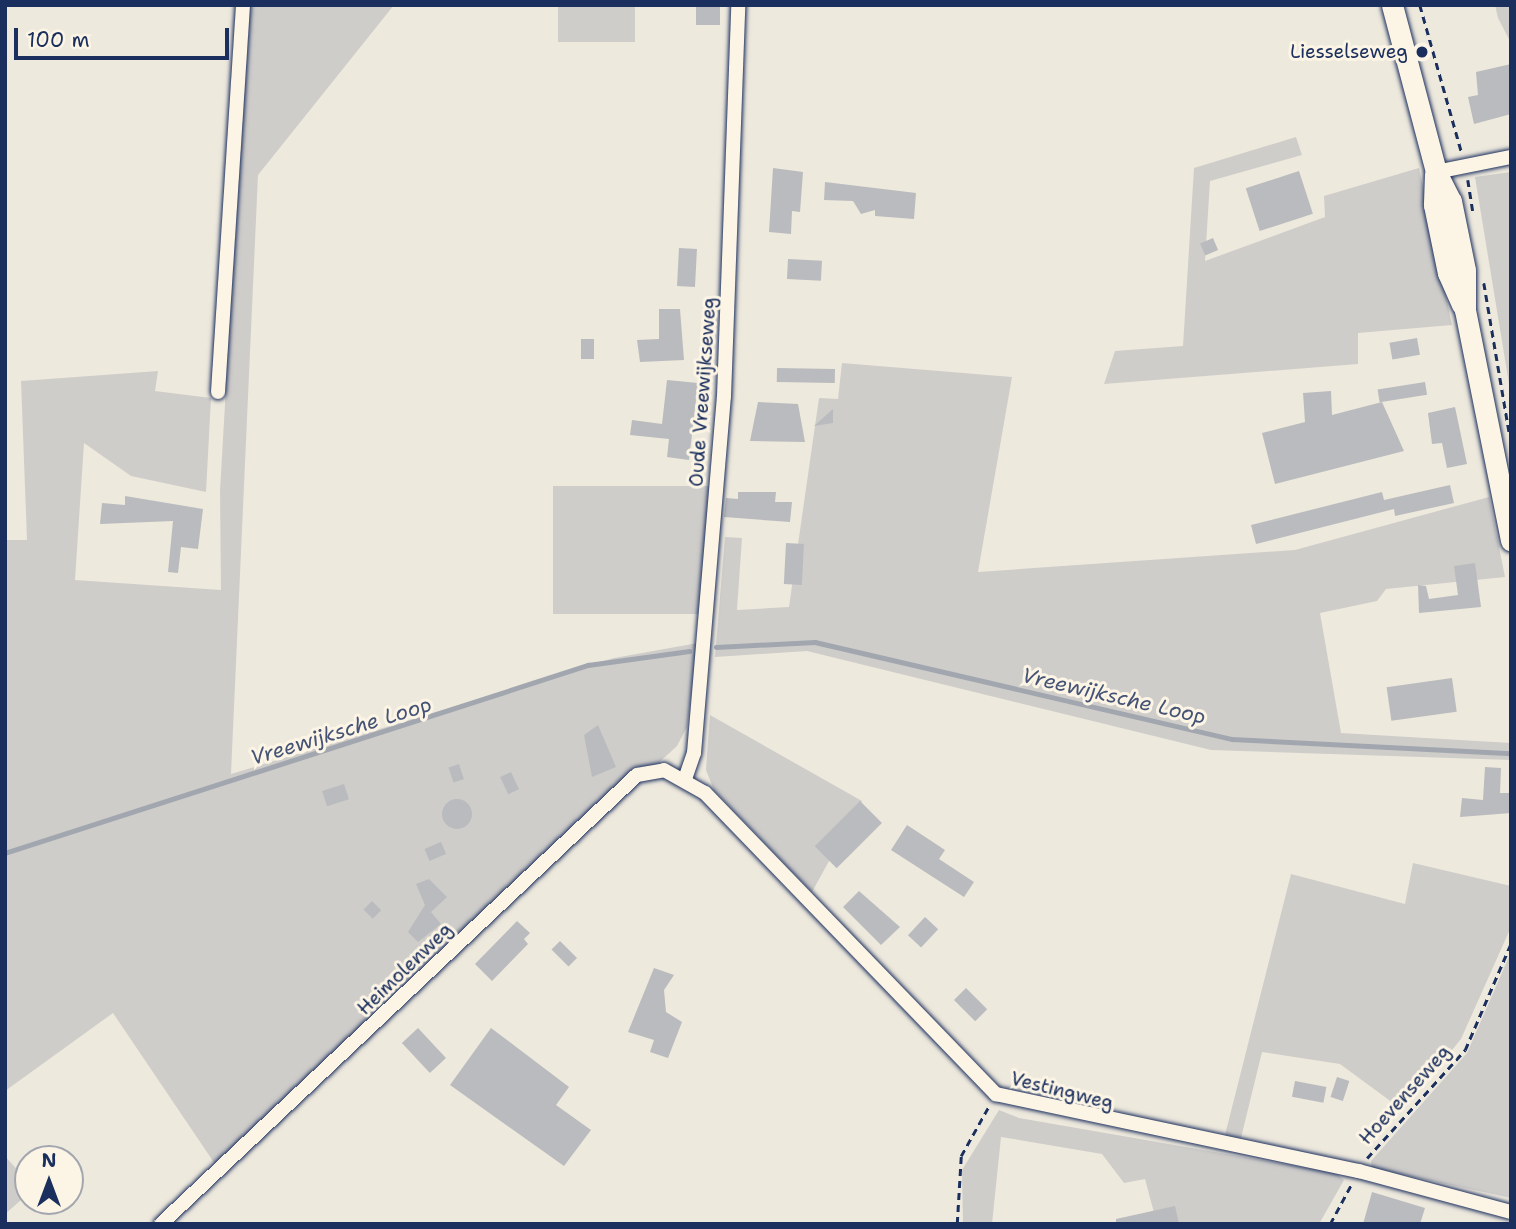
<!DOCTYPE html>
<style>
body{margin:0}
#map{position:relative;width:1516px;height:1229px;overflow:hidden;background:#eee9dd;font-family:"Shantell Sans",sans-serif}
div>[style]{position:absolute}
.green>*{inset:0;background:#cfcdca;transform-origin:0 0}
.stream>*{height:4.5px;margin:-2.25px;padding:0 2.25px;transform-origin:2.25px;border-radius:2.25px;background:#a2a7af}
.building>*{inset:0;background:#babbbe;transform-origin:0 0}
.round{border-radius:50%}
.path>*{height:2.5px;margin-top:-1.25px;transform-origin:0;background:repeating-linear-gradient(90deg,#1b2f5e 0 7px,transparent 0 12px)}
.roads{filter:drop-shadow(0 0 2px #1b2f5e) drop-shadow(0 0 2px #1b2f5e)}
.minor>*{height:14px;margin:-7px;padding:0 7px;transform-origin:7px;border-radius:7px;background:#fcf5e5}
.secondary>*{height:21px;margin:-10.5px;padding:0 10.5px;transform-origin:10.5px;border-radius:10.5px;background:#fcf5e5}
.dots>*{width:19px;height:19px;translate:-50% -50%;box-sizing:border-box;border:4px solid #fcf5e5;border-radius:50%}
span{translate:-50% -50%;white-space:nowrap;text-align:center;line-height:1.15;-webkit-text-stroke:6px #fcf5e5;paint-order:stroke}
.poi-label{font-size:19px;color:#1b2f5e}
.right{translate:-100% -50%;text-align:right}
.street-label{font-size:19px;color:#1b2f5e}
.water-label{font-size:21px;color:#445376;font-style:italic}
.frame{position:absolute;inset:0;border:7px solid #1b2f5e;pointer-events:none}
.north{position:absolute;left:14px;top:1145px;width:70px;height:70px;box-sizing:border-box;background:#fcf5e5;border:2px solid #a2a6af;border-radius:50%;rotate:0deg;font-size:19px;font-weight:700;line-height:28px;text-align:center;color:#1b2f5e}
.north::after{content:'';display:block;margin:auto;width:24px;height:32px;background:#1b2f5e;clip-path:polygon(50% 0,100% 100%,50% 72%,0 100%)}
.scale{position:absolute;left:14px;top:28px;width:215px;height:32px;box-sizing:border-box;border:4px solid #1b2f5e;border-top:0;padding-left:9px;font-size:21px;line-height:24px;white-space:nowrap;color:#1b2f5e;-webkit-text-stroke:5px #fcf5e5;paint-order:stroke}
</style>
<div id="map">
<div class="green">
<i style="clip-path:polygon(248px 5px,394px 5px,258px 175px,231px 774px,614px 658px,698px 643px,687px 727px,677px 746px,217px 1167px,113px 1013px,5px 1091px,5px 540px,27px 540px,21px 381px,158px 371px,155px 391px,211px 398px,206px 492px,131px 476px,84px 443px,75px 580px,221px 590px,220px 491px)"></i>
<i style="left:558px;top:5px;width:77px;height:37px"></i>
<i style="clip-path:polygon(1495px 5px,1511px 5px,1511px 43px,1498px 18px)"></i>
<i style="clip-path:polygon(1296px 137px,1302px 155px,1210px 181px,1205px 261px,1325px 217px,1324px 196px,1419px 168px,1452px 325px,1358px 333px,1358px 364px,1104px 384px,1115px 351px,1183px 346px,1194px 168px)"></i>
<i style="clip-path:polygon(1511px 172px,1511px 396px,1475px 177px)"></i>
<i style="clip-path:polygon(842px 363px,1012px 377px,978px 572px,1295px 550px,1489px 497px,1505px 577px,1386px 589px,1377px 601px,1320px 613px,1341px 733px,1511px 743px,1511px 760px,1211px 750px,807px 651px,715px 657px,725px 537px,742px 538px,737px 610px,789px 607px,819px 398px,838px 399px)"></i>
<i style="left:553px;top:486px;width:157px;height:128px"></i>
<i style="clip-path:polygon(710px 715px,862px 801px,812px 892px,714px 790px,706px 770px)"></i>
<i style="clip-path:polygon(1413px 863px,1511px 886px,1511px 927px,1461px 1039px,1426px 1082px,1393px 1103px,1340px 1064px,1262px 1052px,1240px 1142px,1224px 1139px,1291px 874px,1405px 904px)"></i>
<i style="clip-path:polygon(1511px 952px,1511px 1198px,1372px 1168px,1371px 1161px,1467px 1053px)"></i>
<i style="clip-path:polygon(999px 1110px,1019px 1118px,1335px 1173px,1344px 1180px,1319px 1224px,1157px 1224px,1145px 1179px,1124px 1183px,1102px 1154px,1001px 1137px,992px 1224px,963px 1224px,962px 1170px)"></i>
<i style="clip-path:polygon(5px 1156px,28px 1182px,28px 1194px,5px 1214px)"></i>
</div>
<div class="stream">
<i style="left:716px;top:647px;width:99px;rotate:-2.9deg"></i>
<i style="left:815px;top:642px;width:428px;rotate:13.1deg"></i>
<i style="left:1232px;top:739px;width:279px;rotate:2.9deg"></i>
<i style="left:5px;top:853px;width:613px;rotate:-17.87deg"></i>
<i style="left:588px;top:665px;width:102px;rotate:-7.9deg"></i>
</div>
<div class="building">
<i style="left:696px;top:5px;width:24px;height:20px"></i>
<i style="clip-path:polygon(1511px 64px,1511px 114px,1474px 124px,1468px 97px,1478px 95px,1476px 72px)"></i>
<i style="clip-path:polygon(773px 168px,803px 172px,800px 212px,792px 211px,791px 234px,769px 232px)"></i>
<i style="left:1299px;top:171px;width:45px;height:56px;rotate:72deg"></i>
<i style="clip-path:polygon(825px 182px,916px 193px,914px 219px,875px 216px,875px 210px,861px 214px,853px 201px,824px 200px)"></i>
<i style="left:1213px;top:238px;width:13px;height:14px;rotate:67deg"></i>
<i style="left:679px;top:248px;width:18px;height:38px;rotate:3deg"></i>
<i style="left:788px;top:259px;width:34px;height:20px;rotate:3deg"></i>
<i style="clip-path:polygon(659px 309px,680px 309px,684px 360px,640px 362px,637px 340px,659px 339px)"></i>
<i style="left:1417px;top:338px;width:17px;height:28px;rotate:80deg"></i>
<i style="left:581px;top:339px;width:13px;height:20px"></i>
<i style="left:777px;top:368px;width:58px;height:14px;rotate:1deg"></i>
<i style="clip-path:polygon(667px 380px,698px 383px,689px 460px,667px 457px,669px 439px,630px 435px,632px 420px,662px 424px)"></i>
<i style="left:1425px;top:382px;width:13px;height:48px;rotate:81deg"></i>
<i style="clip-path:polygon(1331px 391px,1332px 415px,1382px 402px,1404px 451px,1275px 484px,1262px 433px,1305px 422px,1303px 393px)"></i>
<i style="clip-path:polygon(758px 402px,798px 404px,805px 442px,750px 441px)"></i>
<i style="clip-path:polygon(1455px 407px,1467px 464px,1447px 468px,1442px 443px,1432px 444px,1428px 413px)"></i>
<i style="clip-path:polygon(833px 409px,833px 423px,814px 426px)"></i>
<i style="clip-path:polygon(1450px 485px,1454px 503px,1395px 516px,1394px 509px,1256px 544px,1251px 525px,1382px 492px,1384px 500px)"></i>
<i style="clip-path:polygon(738px 492px,776px 492px,775px 502px,792px 502px,790px 522px,724px 517px,726px 498px,738px 499px)"></i>
<i style="clip-path:polygon(125px 496px,203px 509px,198px 549px,181px 547px,178px 573px,168px 572px,173px 521px,100px 524px,102px 503px,125px 505px)"></i>
<i style="left:786px;top:543px;width:18px;height:41px;rotate:3deg"></i>
<i style="clip-path:polygon(1475px 563px,1481px 607px,1419px 613px,1418px 585px,1426px 586px,1429px 599px,1458px 595px,1454px 566px)"></i>
<i style="left:1452px;top:678px;width:34px;height:66px;rotate:82deg"></i>
<i style="clip-path:polygon(598px 725px,616px 767px,592px 777px,584px 735px)"></i>
<i style="left:459px;top:764px;width:16px;height:11px;rotate:72deg"></i>
<i style="clip-path:polygon(1485px 767px,1501px 768px,1500px 793px,1511px 793px,1511px 813px,1460px 817px,1462px 798px,1483px 800px)"></i>
<i style="left:511px;top:772px;width:19px;height:12px;rotate:65deg"></i>
<i style="left:344px;top:784px;width:16px;height:23px;rotate:72deg"></i>
<i class="round" style="left:442px;top:799px;width:30px;height:30px"></i>
<i style="left:860px;top:801px;width:31px;height:64px;rotate:45deg"></i>
<i style="clip-path:polygon(907px 825px,945px 850px,939px 859px,974px 882px,964px 897px,891px 850px)"></i>
<i style="left:441px;top:842px;width:13px;height:18px;rotate:67deg"></i>
<i style="clip-path:polygon(429px 879px,447px 897px,431px 912px,441px 924px,418px 942px,408px 932px,425px 905px,416px 884px)"></i>
<i style="clip-path:polygon(859px 891px,900px 927px,881px 945px,843px 907px)"></i>
<i style="left:372px;top:901px;width:13px;height:12px;rotate:45deg"></i>
<i style="left:925px;top:917px;width:18px;height:25px;rotate:43deg"></i>
<i style="clip-path:polygon(517px 921px,530px 933px,524px 939px,528px 944px,492px 981px,475px 964px)"></i>
<i style="left:560px;top:941px;width:24px;height:12px;rotate:45deg"></i>
<i style="clip-path:polygon(654px 968px,674px 975px,664px 990px,666px 1012px,682px 1022px,668px 1058px,650px 1052px,654px 1040px,628px 1032px)"></i>
<i style="left:966px;top:988px;width:30px;height:17px;rotate:45deg"></i>
<i style="left:418px;top:1028px;width:41px;height:22px;rotate:47deg"></i>
<i style="clip-path:polygon(491px 1028px,569px 1087px,556px 1105px,591px 1130px,564px 1166px,450px 1085px)"></i>
<i style="left:1337px;top:1077px;width:13px;height:21px;rotate:18deg"></i>
<i style="left:1295px;top:1081px;width:32px;height:16px;rotate:11deg"></i>
<i style="clip-path:polygon(1372px 1192px,1425px 1208px,1420px 1224px,1363px 1224px)"></i>
<i style="clip-path:polygon(1175px 1206px,1179px 1224px,1116px 1224px,1116px 1219px)"></i>
</div>
<div class="path">
<i style="left:1420px;top:5px;width:154px;rotate:74.2deg"></i>
<i style="left:1468px;top:180px;width:31px;rotate:81deg"></i>
<i style="left:1484px;top:283px;width:155px;rotate:80.4deg"></i>
<i style="left:1367px;top:1158px;width:146px;rotate:-47.8deg"></i>
<i style="left:1465px;top:1050px;width:116px;rotate:-66.7deg"></i>
<i style="left:957px;top:1224px;width:68px;rotate:-86.6deg"></i>
<i style="left:961px;top:1156px;width:57px;rotate:-60.8deg"></i>
<i style="left:1330px;top:1224px;width:44px;rotate:-61.7deg"></i>
</div>
<div class="roads">
<div class="minor">
<i style="left:1436px;top:172px;width:76px;rotate:-11.3deg"></i>
<i style="left:218px;top:392px;width:388px;rotate:-86.3deg"></i>
<i style="left:685px;top:779px;width:28px;rotate:-71deg"></i>
<i style="left:694px;top:753px;width:358px;rotate:-85.2deg"></i>
<i style="left:724px;top:396px;width:391px;rotate:-87.9deg"></i>
<i style="left:161px;top:1224px;width:654px;rotate:-43.33deg"></i>
<i style="left:637px;top:775px;width:27px;rotate:-10deg"></i>
<i style="left:664px;top:770px;width:47px;rotate:29.3deg"></i>
<i style="left:705px;top:793px;width:419px;rotate:46deg"></i>
<i style="left:996px;top:1094px;width:371px;rotate:12deg"></i>
<i style="left:1359px;top:1171px;width:157px;rotate:15.1deg"></i>
</div>
<div class="secondary">
<i style="left:1392px;top:5px;width:173px;rotate:75.2deg"></i>
<i style="left:1436px;top:172px;width:33px;rotate:63deg"></i>
<i style="left:1451px;top:201px;width:70px;rotate:78.5deg"></i>
<i style="left:1465px;top:270px;width:40px;rotate:90deg"></i>
<i style="left:1465px;top:310px;width:235px;rotate:78.7deg"></i>
<i style="left:1435px;top:174px;width:31px;rotate:92deg"></i>
<i style="left:1434px;top:205px;width:69px;rotate:78.4deg"></i>
<i style="left:1448px;top:273px;width:35px;rotate:66deg"></i>
</div>
</div>
<div class="dots">
<i style="left:1422px;top:52px;background:#1b2f5e"></i>
</div>
<div class="poi-label">
<span class="right" style="left:1408px;top:52px">Liesselseweg</span>
</div>
<div class="street-label">
<span style="left:703px;top:392px;rotate:-86deg">Oude Vreewijkseweg</span>
<span style="left:405px;top:969px;rotate:-44deg">Heimolenweg</span>
<span style="left:1062px;top:1091px;rotate:14deg">Vestingweg</span>
<span style="left:1405px;top:1095px;rotate:-48deg">Hoevenseweg</span>
</div>
<div class="water-label">
<span style="left:1114px;top:696px;rotate:13deg">Vreewijksche Loop</span>
<span style="left:341px;top:731px;rotate:-17deg">Vreewijksche Loop</span>
</div>
<div class="frame"></div>
<div class="north">N</div>
<div class="scale">100 m</div>
</div>
